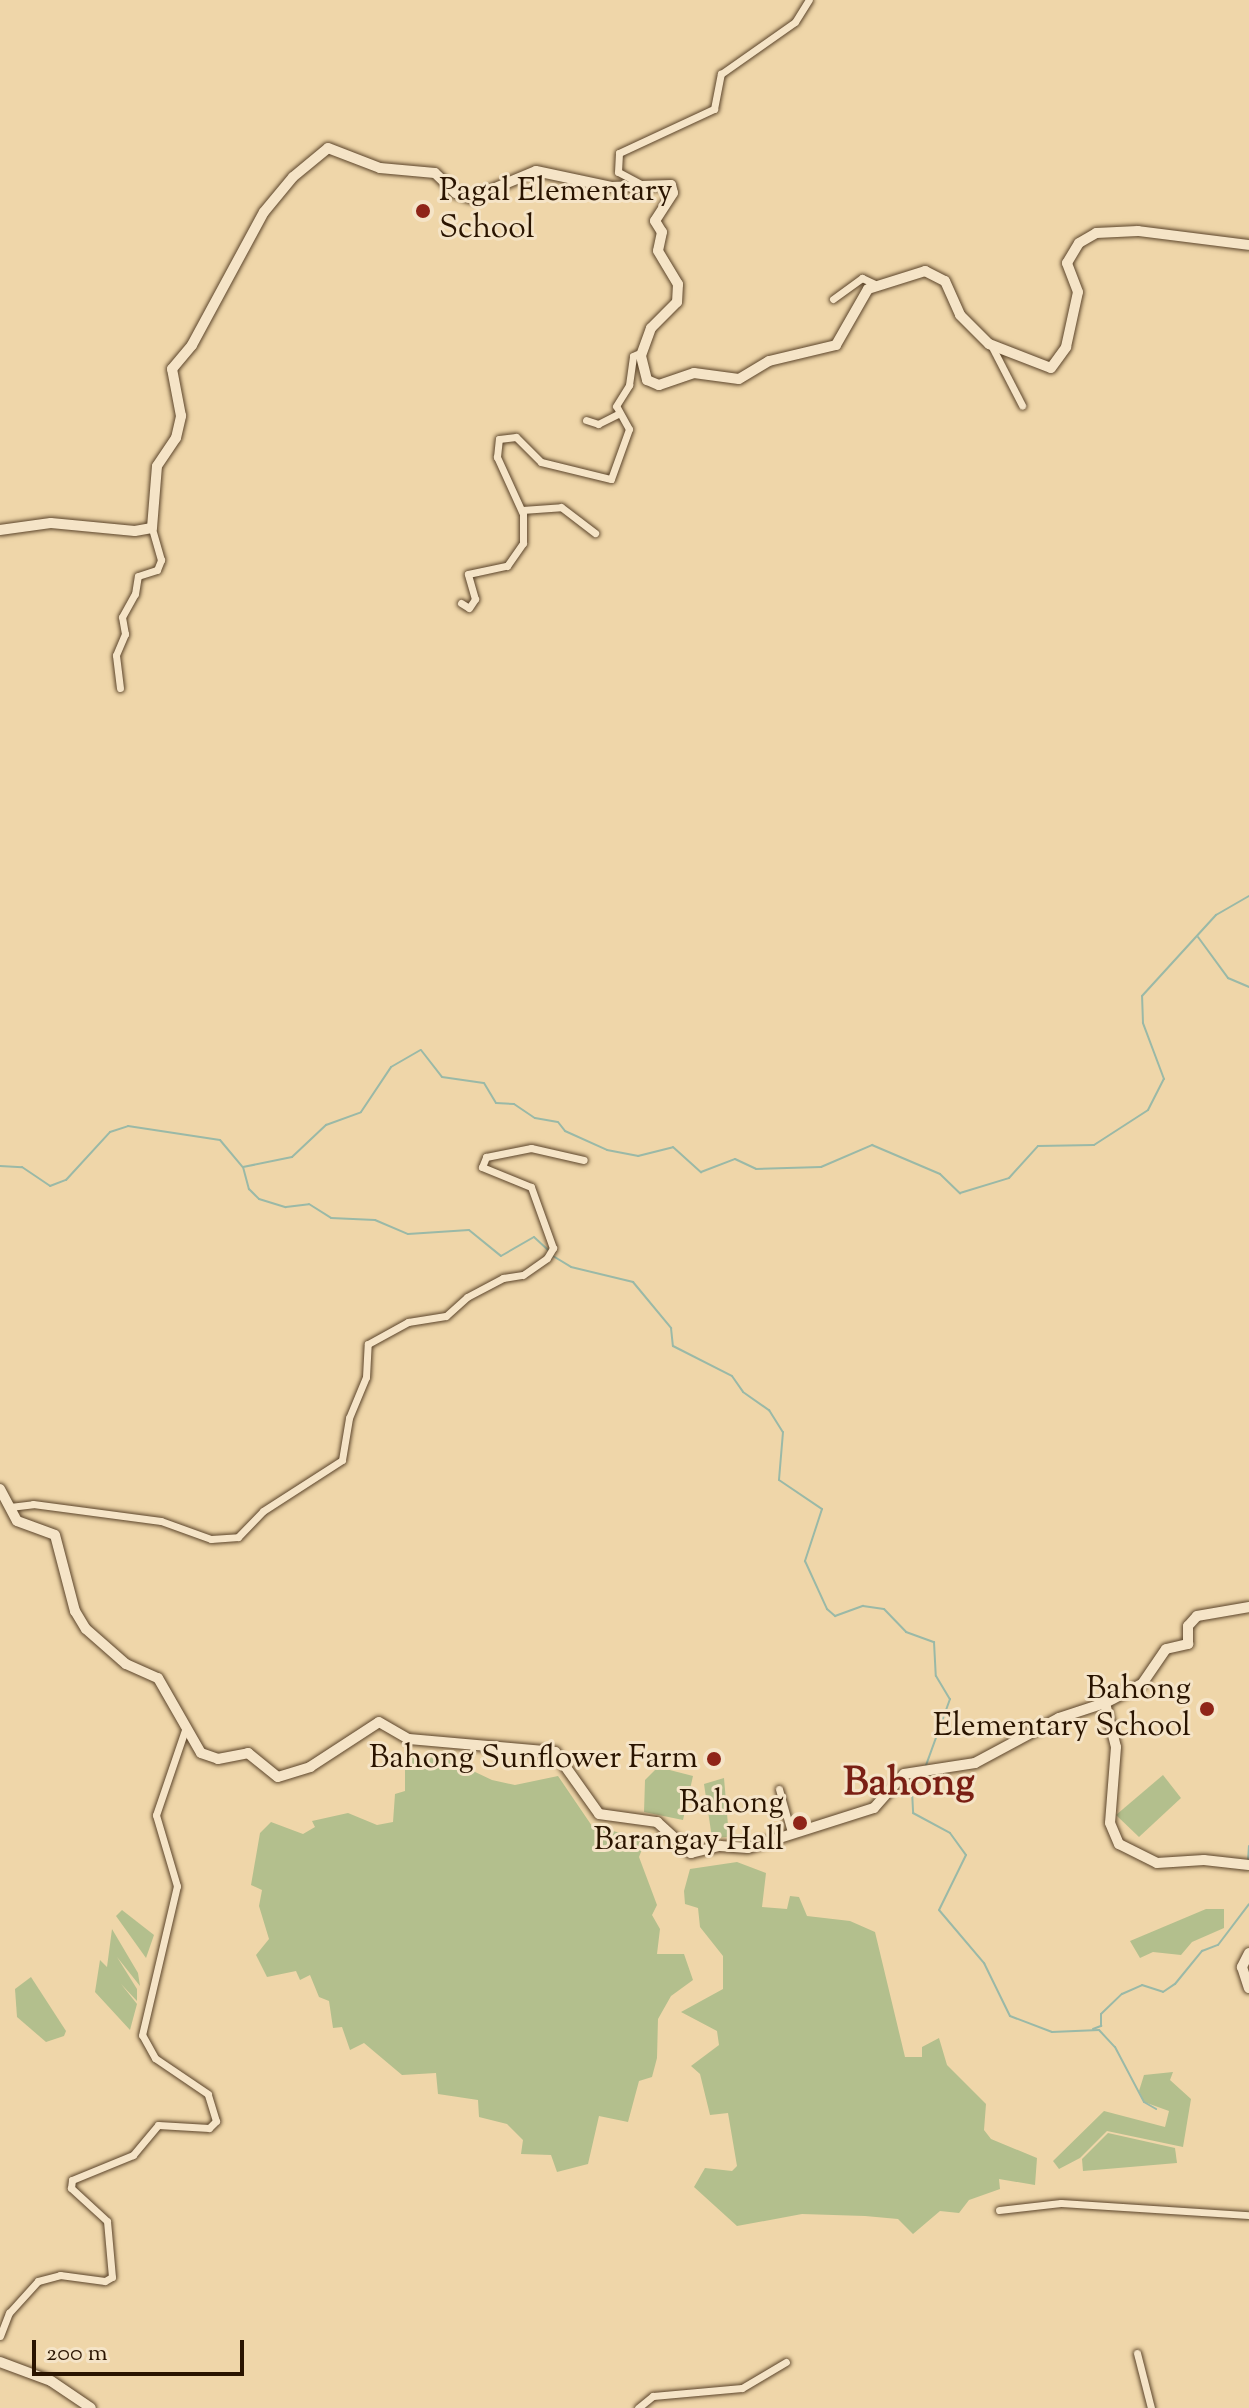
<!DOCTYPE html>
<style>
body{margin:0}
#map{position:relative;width:1249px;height:2408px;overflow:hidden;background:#efd6a9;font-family:"Sorts Mill Goudy",serif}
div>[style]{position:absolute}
.green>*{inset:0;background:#b3bf8d}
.stream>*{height:2px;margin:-1px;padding:0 1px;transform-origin:1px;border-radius:1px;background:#9ab9a7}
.roads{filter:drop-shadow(0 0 2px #5b442a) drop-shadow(0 0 2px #5b442a)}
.street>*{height:7px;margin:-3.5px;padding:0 3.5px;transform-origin:3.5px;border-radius:3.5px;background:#f5e4c7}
.secondary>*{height:10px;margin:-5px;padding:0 5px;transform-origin:5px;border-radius:5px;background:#f5e4c7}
.dots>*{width:22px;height:22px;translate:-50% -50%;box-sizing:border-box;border:4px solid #f5e4c7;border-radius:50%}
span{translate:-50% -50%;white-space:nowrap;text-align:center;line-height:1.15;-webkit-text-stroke:6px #f5e4c7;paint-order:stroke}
.poi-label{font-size:32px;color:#2a1400}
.left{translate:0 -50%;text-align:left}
.right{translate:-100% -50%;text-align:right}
.district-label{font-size:40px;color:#7a1f14;font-weight:700}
.scale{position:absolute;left:32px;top:2340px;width:212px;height:36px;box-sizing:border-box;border:4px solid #2a1400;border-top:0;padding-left:10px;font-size:24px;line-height:28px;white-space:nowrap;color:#2a1400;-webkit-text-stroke:6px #f5e4c7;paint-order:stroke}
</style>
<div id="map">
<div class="green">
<i style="clip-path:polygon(435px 1753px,492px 1780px,515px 1785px,558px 1776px,592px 1826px,646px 1839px,639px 1857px,657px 1905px,652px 1915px,660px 1929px,657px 1954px,684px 1954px,693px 1980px,671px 1996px,658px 2019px,657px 2058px,652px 2077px,639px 2081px,628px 2122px,599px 2116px,588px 2164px,557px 2172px,551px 2155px,521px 2154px,523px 2140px,507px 2124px,479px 2117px,478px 2100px,438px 2094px,436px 2073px,402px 2075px,364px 2043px,350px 2050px,342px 2027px,333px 2028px,329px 2001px,319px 1997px,310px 1975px,300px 1980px,296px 1971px,267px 1977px,256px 1955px,269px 1939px,259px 1906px,262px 1890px,251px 1885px,260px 1833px,271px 1822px,303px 1834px,315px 1827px,312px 1821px,348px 1813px,377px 1825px,393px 1822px,395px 1794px,405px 1791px,405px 1754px,429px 1760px)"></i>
<i style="clip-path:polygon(658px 1767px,693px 1776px,683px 1820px,644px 1812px,645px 1780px)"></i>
<i style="clip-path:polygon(1163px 1775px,1181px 1798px,1139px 1837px,1116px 1815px)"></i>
<i style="clip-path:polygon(724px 1778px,729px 1837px,712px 1838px,704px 1784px)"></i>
<i style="clip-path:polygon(737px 1862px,766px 1873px,762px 1907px,787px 1909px,790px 1896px,799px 1897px,807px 1916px,850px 1921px,875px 1932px,905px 2057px,922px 2057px,922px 2047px,939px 2038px,947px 2065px,986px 2104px,984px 2130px,991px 2139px,1037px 2158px,1035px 2185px,999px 2179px,1000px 2189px,969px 2200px,959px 2213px,940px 2211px,913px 2234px,898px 2219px,865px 2216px,802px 2214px,737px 2226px,694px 2187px,705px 2168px,732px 2171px,737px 2166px,728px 2113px,710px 2115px,700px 2074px,691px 2066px,719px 2045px,717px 2031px,681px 2012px,723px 1989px,723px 1956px,700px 1927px,698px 1908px,685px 1904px,684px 1891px,690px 1869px)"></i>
<i style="clip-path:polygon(1206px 1909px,1224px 1909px,1224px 1928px,1192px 1942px,1181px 1955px,1153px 1952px,1140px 1958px,1130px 1941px)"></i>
<i style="clip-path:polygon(122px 1910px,154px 1935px,146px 1958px,116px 1916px)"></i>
<i style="clip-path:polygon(112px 1929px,138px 1973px,140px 1986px,117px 1957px,137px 1989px,137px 2001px,121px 1984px,137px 2004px,130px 2030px,95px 1992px,100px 1960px,107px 1967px)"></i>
<i style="clip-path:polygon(31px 1977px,66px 2031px,64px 2036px,46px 2042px,17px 2017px,15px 1989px)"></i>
<i style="clip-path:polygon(1173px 2072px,1170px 2080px,1191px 2099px,1183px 2147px,1107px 2131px,1080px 2158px,1059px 2169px,1053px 2161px,1104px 2111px,1165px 2127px,1169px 2111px,1144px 2102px,1139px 2091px,1144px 2075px)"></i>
<i style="clip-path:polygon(1108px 2133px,1175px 2148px,1177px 2163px,1083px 2171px,1082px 2159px)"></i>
</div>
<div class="stream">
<i style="left:1198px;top:937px;width:51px;rotate:53.8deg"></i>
<i style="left:1228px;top:978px;width:23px;rotate:23deg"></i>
<i style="left:0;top:1166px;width:22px;rotate:3deg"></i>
<i style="left:22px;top:1167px;width:34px;rotate:34deg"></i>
<i style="left:50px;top:1186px;width:17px;rotate:-21deg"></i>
<i style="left:66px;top:1180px;width:65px;rotate:-47.5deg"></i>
<i style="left:110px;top:1132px;width:19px;rotate:-18deg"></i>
<i style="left:128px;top:1126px;width:93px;rotate:8.7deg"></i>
<i style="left:220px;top:1140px;width:35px;rotate:50deg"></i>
<i style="left:243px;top:1167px;width:50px;rotate:-11.5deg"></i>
<i style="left:292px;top:1157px;width:47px;rotate:-43.3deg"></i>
<i style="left:326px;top:1125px;width:37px;rotate:-20deg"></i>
<i style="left:361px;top:1112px;width:54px;rotate:-56.3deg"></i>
<i style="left:391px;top:1067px;width:34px;rotate:-30deg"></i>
<i style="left:421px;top:1050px;width:34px;rotate:52deg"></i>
<i style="left:442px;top:1077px;width:42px;rotate:8.1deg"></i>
<i style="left:484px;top:1083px;width:23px;rotate:59deg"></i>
<i style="left:496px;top:1103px;width:18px;rotate:3deg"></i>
<i style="left:514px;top:1104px;width:25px;rotate:34deg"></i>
<i style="left:535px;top:1118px;width:23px;rotate:10deg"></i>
<i style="left:558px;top:1122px;width:11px;rotate:52deg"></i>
<i style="left:565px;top:1131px;width:46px;rotate:24.3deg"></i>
<i style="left:607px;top:1150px;width:32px;rotate:11deg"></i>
<i style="left:638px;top:1156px;width:36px;rotate:-14deg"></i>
<i style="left:673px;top:1147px;width:38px;rotate:42deg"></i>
<i style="left:701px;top:1172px;width:36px;rotate:-21deg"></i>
<i style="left:735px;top:1159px;width:23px;rotate:25deg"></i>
<i style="left:756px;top:1169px;width:65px;rotate:-1.8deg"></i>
<i style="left:821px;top:1167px;width:56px;rotate:-23.3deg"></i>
<i style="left:872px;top:1145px;width:74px;rotate:23.1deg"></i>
<i style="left:940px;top:1174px;width:28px;rotate:44deg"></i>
<i style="left:960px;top:1193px;width:51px;rotate:-17deg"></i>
<i style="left:1009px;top:1178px;width:43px;rotate:-47.8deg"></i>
<i style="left:1038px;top:1146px;width:56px;rotate:-1deg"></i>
<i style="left:1094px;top:1145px;width:64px;rotate:-32.9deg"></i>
<i style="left:1148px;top:1110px;width:35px;rotate:-63deg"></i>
<i style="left:1164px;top:1079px;width:60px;rotate:-110.6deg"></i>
<i style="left:1143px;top:1023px;width:27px;rotate:-92deg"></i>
<i style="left:1142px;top:996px;width:110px;rotate:-47.6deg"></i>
<i style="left:1216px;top:915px;width:38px;rotate:-30deg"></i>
<i style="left:243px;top:1167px;width:23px;rotate:75deg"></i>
<i style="left:249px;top:1189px;width:14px;rotate:45deg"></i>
<i style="left:259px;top:1199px;width:28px;rotate:17deg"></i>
<i style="left:286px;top:1207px;width:23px;rotate:-7deg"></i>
<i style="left:309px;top:1204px;width:26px;rotate:32deg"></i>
<i style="left:331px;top:1218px;width:44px;rotate:2.6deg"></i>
<i style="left:375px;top:1220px;width:36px;rotate:23deg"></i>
<i style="left:408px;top:1234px;width:61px;rotate:-3.8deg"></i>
<i style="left:469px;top:1230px;width:41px;rotate:39.1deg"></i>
<i style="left:501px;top:1256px;width:38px;rotate:-30deg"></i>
<i style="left:534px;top:1237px;width:21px;rotate:43deg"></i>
<i style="left:553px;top:1256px;width:21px;rotate:31deg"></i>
<i style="left:571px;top:1267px;width:64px;rotate:13.6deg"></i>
<i style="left:633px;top:1282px;width:60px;rotate:50.4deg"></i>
<i style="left:671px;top:1328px;width:18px;rotate:84deg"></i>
<i style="left:673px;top:1346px;width:66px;rotate:27deg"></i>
<i style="left:732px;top:1376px;width:19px;rotate:55deg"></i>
<i style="left:743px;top:1392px;width:32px;rotate:35deg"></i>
<i style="left:769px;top:1410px;width:26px;rotate:58deg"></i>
<i style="left:783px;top:1432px;width:48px;rotate:94.8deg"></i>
<i style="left:779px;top:1480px;width:52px;rotate:34deg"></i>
<i style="left:822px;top:1509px;width:55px;rotate:108.1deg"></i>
<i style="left:805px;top:1561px;width:53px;rotate:65.4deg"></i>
<i style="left:827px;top:1609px;width:11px;rotate:41deg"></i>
<i style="left:835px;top:1616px;width:30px;rotate:-20deg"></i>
<i style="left:863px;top:1606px;width:21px;rotate:8deg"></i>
<i style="left:884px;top:1609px;width:32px;rotate:46deg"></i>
<i style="left:906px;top:1632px;width:30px;rotate:20deg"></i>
<i style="left:934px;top:1642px;width:34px;rotate:87deg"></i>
<i style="left:936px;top:1676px;width:27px;rotate:59deg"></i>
<i style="left:950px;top:1699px;width:73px;rotate:109.9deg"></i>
<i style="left:924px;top:1774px;width:21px;rotate:125deg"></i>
<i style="left:912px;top:1791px;width:22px;rotate:87deg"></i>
<i style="left:913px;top:1813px;width:42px;rotate:28.4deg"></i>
<i style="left:950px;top:1833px;width:27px;rotate:54deg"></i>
<i style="left:966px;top:1855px;width:61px;rotate:116.1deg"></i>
<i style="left:939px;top:1910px;width:70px;rotate:49.7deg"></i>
<i style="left:984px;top:1963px;width:59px;rotate:63.9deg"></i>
<i style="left:1010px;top:2016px;width:45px;rotate:20.9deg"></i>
<i style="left:1052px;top:2032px;width:47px;rotate:-2.4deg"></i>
<i style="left:1099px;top:2030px;width:23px;rotate:47deg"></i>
<i style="left:1115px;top:2047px;width:62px;rotate:62.2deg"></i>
<i style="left:1144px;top:2102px;width:14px;rotate:30deg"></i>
<i style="left:1248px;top:1860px;width:14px;rotate:-86deg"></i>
<i style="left:1093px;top:2029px;width:9px;rotate:-21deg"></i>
<i style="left:1101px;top:2026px;width:12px;rotate:-90deg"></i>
<i style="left:1101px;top:2014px;width:29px;rotate:-44deg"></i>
<i style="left:1122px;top:1994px;width:22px;rotate:-24deg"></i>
<i style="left:1142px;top:1985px;width:22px;rotate:18deg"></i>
<i style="left:1163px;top:1992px;width:14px;rotate:-34deg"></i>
<i style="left:1175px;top:1984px;width:43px;rotate:-50.7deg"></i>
<i style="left:1202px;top:1951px;width:17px;rotate:-21deg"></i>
<i style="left:1218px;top:1945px;width:51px;rotate:-52.9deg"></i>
</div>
<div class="roads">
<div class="street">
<i style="left:641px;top:184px;width:26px;rotate:-152deg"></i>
<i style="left:618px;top:172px;width:19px;rotate:-87deg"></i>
<i style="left:619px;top:153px;width:105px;rotate:-24.9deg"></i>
<i style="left:714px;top:109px;width:36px;rotate:-79deg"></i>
<i style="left:721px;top:74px;width:90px;rotate:-35.1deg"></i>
<i style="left:795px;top:22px;width:26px;rotate:-58deg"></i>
<i style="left:833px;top:299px;width:36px;rotate:-36deg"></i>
<i style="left:862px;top:278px;width:14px;rotate:25deg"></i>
<i style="left:991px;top:345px;width:68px;rotate:62.7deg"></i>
<i style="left:586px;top:420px;width:13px;rotate:18deg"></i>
<i style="left:598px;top:424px;width:22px;rotate:-27deg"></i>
<i style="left:522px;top:510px;width:39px;rotate:-4deg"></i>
<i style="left:561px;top:507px;width:43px;rotate:37.4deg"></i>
<i style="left:461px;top:603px;width:9px;rotate:32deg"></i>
<i style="left:469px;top:608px;width:11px;rotate:-56deg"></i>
<i style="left:475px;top:599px;width:26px;rotate:-106deg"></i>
<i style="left:468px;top:574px;width:40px;rotate:-12deg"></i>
<i style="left:507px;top:566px;width:28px;rotate:-55deg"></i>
<i style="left:523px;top:543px;width:29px;rotate:-90deg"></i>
<i style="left:523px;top:514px;width:63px;rotate:-114.5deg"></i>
<i style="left:497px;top:457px;width:18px;rotate:-84deg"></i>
<i style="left:499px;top:439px;width:17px;rotate:-7deg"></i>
<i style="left:516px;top:437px;width:35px;rotate:45deg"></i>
<i style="left:541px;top:462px;width:72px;rotate:13.7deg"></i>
<i style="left:611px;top:479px;width:53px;rotate:-70.2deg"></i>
<i style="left:629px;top:429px;width:26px;rotate:-119deg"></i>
<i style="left:616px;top:406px;width:25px;rotate:-58deg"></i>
<i style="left:629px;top:385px;width:29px;rotate:-82deg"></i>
<i style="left:633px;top:356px;width:10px;rotate:-24deg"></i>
<i style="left:120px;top:688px;width:33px;rotate:-97deg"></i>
<i style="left:116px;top:655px;width:23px;rotate:-67deg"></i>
<i style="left:125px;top:634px;width:17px;rotate:-100deg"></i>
<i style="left:122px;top:617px;width:26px;rotate:-61deg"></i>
<i style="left:135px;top:594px;width:18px;rotate:-81deg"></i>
<i style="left:138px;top:576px;width:20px;rotate:-18deg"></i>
<i style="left:157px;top:570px;width:11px;rotate:-68deg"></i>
<i style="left:161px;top:560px;width:33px;rotate:-106deg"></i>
<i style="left:10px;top:1507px;width:23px;rotate:-7deg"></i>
<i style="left:33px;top:1504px;width:129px;rotate:7.6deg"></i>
<i style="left:161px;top:1521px;width:53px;rotate:19.8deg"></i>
<i style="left:211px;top:1539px;width:27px;rotate:-4deg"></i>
<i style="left:238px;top:1537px;width:36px;rotate:-46deg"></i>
<i style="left:263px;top:1511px;width:94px;rotate:-32.8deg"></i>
<i style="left:342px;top:1460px;width:43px;rotate:-80.5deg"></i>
<i style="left:349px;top:1418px;width:44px;rotate:-67.5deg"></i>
<i style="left:366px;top:1377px;width:33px;rotate:-87deg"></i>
<i style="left:368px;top:1344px;width:46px;rotate:-28.8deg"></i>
<i style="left:408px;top:1322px;width:38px;rotate:-9deg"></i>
<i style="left:446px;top:1316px;width:28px;rotate:-42deg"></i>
<i style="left:467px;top:1297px;width:41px;rotate:-27.8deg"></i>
<i style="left:503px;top:1278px;width:20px;rotate:-9deg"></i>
<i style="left:523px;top:1275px;width:29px;rotate:-35deg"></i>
<i style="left:547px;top:1258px;width:12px;rotate:-59deg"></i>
<i style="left:553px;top:1248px;width:65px;rotate:-109.8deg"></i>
<i style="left:531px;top:1187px;width:53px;rotate:-157.8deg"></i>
<i style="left:482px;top:1167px;width:11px;rotate:-68deg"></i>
<i style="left:486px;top:1157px;width:46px;rotate:-11.3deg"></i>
<i style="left:531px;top:1148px;width:54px;rotate:12.8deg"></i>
<i style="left:779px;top:1789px;width:45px;rotate:74.4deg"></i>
<i style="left:999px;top:2210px;width:62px;rotate:-6.4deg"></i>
<i style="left:1061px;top:2203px;width:188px;rotate:3.7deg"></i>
<i style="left:0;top:2336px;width:25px;rotate:-69deg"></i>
<i style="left:9px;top:2313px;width:43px;rotate:-47.8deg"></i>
<i style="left:38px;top:2281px;width:23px;rotate:-15deg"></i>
<i style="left:60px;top:2275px;width:45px;rotate:7.6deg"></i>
<i style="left:105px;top:2281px;width:8px;rotate:-30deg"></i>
<i style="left:112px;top:2277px;width:56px;rotate:-95.1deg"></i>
<i style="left:107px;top:2221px;width:49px;rotate:-137.5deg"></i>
<i style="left:71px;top:2188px;width:8px;rotate:-83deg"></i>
<i style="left:72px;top:2180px;width:66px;rotate:-22.3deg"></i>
<i style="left:133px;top:2155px;width:39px;rotate:-50deg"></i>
<i style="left:158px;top:2125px;width:51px;rotate:3.4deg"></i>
<i style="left:209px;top:2128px;width:10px;rotate:-45deg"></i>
<i style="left:216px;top:2121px;width:28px;rotate:-107deg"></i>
<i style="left:208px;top:2094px;width:64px;rotate:-145.8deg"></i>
<i style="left:155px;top:2058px;width:26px;rotate:-119deg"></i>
<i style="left:142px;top:2035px;width:153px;rotate:-76.8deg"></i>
<i style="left:177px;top:1886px;width:74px;rotate:-106.5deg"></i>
<i style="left:156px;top:1815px;width:90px;rotate:-71.2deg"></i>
<i style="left:1137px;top:2353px;width:57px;rotate:75.7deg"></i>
<i style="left:638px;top:2408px;width:19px;rotate:-39deg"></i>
<i style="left:653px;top:2396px;width:89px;rotate:-5.1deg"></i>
<i style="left:742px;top:2388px;width:51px;rotate:-30.6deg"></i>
</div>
<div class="secondary">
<i style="left:0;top:530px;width:51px;rotate:-7.8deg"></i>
<i style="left:51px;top:523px;width:84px;rotate:5.4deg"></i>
<i style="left:135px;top:531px;width:17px;rotate:-10deg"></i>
<i style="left:152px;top:528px;width:62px;rotate:-85.4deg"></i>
<i style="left:157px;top:466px;width:34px;rotate:-56deg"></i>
<i style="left:176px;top:438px;width:23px;rotate:-77deg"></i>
<i style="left:181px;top:416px;width:48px;rotate:-100.8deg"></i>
<i style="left:172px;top:369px;width:31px;rotate:-50deg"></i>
<i style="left:192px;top:345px;width:151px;rotate:-61.6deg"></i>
<i style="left:264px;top:212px;width:45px;rotate:-50.4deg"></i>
<i style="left:293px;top:177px;width:45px;rotate:-39.6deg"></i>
<i style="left:328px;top:148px;width:56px;rotate:21deg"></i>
<i style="left:380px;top:168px;width:55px;rotate:5.2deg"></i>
<i style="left:435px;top:173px;width:29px;rotate:44deg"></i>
<i style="left:456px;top:193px;width:16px;rotate:18deg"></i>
<i style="left:471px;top:198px;width:70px;rotate:-22.6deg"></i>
<i style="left:536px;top:171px;width:77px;rotate:12deg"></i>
<i style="left:611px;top:187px;width:60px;rotate:-1.9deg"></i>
<i style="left:671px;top:185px;width:8px;rotate:76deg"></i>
<i style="left:673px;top:193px;width:33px;rotate:123deg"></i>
<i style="left:655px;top:221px;width:13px;rotate:58deg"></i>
<i style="left:662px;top:232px;width:19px;rotate:102deg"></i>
<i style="left:658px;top:251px;width:39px;rotate:59deg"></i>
<i style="left:678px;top:284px;width:18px;rotate:93deg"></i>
<i style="left:677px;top:302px;width:37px;rotate:135deg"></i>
<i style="left:651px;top:328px;width:30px;rotate:110deg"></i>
<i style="left:641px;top:356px;width:25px;rotate:76deg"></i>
<i style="left:647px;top:380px;width:13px;rotate:23deg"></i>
<i style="left:659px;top:385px;width:37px;rotate:-19deg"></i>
<i style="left:694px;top:373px;width:45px;rotate:7.6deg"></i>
<i style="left:739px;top:379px;width:35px;rotate:-31deg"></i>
<i style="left:769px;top:361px;width:69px;rotate:-13.4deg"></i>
<i style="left:836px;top:345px;width:64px;rotate:-60.3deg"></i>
<i style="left:868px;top:289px;width:60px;rotate:-17.5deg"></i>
<i style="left:925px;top:271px;width:22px;rotate:27deg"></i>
<i style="left:945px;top:281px;width:37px;rotate:66deg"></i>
<i style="left:960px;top:315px;width:41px;rotate:45deg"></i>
<i style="left:989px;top:344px;width:66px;rotate:21.2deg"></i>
<i style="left:1051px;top:368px;width:26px;rotate:-54deg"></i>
<i style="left:1066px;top:347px;width:56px;rotate:-77.7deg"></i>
<i style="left:1078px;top:292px;width:31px;rotate:-111deg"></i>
<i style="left:1067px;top:263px;width:23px;rotate:-59deg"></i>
<i style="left:1079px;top:243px;width:20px;rotate:-30deg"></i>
<i style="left:1096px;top:233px;width:42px;rotate:-2.7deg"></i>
<i style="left:1138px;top:231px;width:112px;rotate:7.2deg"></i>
<i style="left:0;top:1489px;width:36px;rotate:62deg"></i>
<i style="left:17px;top:1521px;width:40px;rotate:20.2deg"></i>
<i style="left:55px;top:1535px;width:79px;rotate:75.3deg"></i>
<i style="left:75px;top:1611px;width:21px;rotate:59deg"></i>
<i style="left:86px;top:1629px;width:53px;rotate:41.2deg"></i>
<i style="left:126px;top:1664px;width:35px;rotate:24deg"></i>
<i style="left:158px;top:1678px;width:86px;rotate:60.2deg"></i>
<i style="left:201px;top:1753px;width:18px;rotate:19deg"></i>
<i style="left:218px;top:1759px;width:31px;rotate:-11deg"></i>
<i style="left:248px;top:1753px;width:38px;rotate:39deg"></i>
<i style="left:278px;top:1777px;width:34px;rotate:-17deg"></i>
<i style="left:310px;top:1767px;width:82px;rotate:-33.1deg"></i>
<i style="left:379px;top:1722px;width:34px;rotate:30deg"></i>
<i style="left:409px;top:1739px;width:147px;rotate:5.1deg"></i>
<i style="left:555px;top:1752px;width:76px;rotate:54.6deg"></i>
<i style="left:599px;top:1814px;width:59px;rotate:7.9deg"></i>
<i style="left:657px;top:1822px;width:46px;rotate:42.4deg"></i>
<i style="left:691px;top:1853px;width:30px;rotate:-14deg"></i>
<i style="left:720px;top:1846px;width:28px;rotate:4deg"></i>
<i style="left:748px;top:1848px;width:132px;rotate:-17.6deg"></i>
<i style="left:874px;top:1808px;width:45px;rotate:-48.6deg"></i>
<i style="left:904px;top:1774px;width:72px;rotate:-8.8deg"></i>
<i style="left:975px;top:1763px;width:95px;rotate:-28.2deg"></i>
<i style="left:1059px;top:1718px;width:48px;rotate:-18.1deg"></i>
<i style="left:1105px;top:1703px;width:45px;rotate:76deg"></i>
<i style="left:1116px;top:1747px;width:76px;rotate:94.5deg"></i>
<i style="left:1110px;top:1823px;width:23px;rotate:67deg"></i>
<i style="left:1119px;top:1844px;width:42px;rotate:26.6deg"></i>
<i style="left:1157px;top:1863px;width:47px;rotate:-3.7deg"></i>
<i style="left:1204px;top:1860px;width:45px;rotate:6.3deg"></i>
<i style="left:1105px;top:1703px;width:42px;rotate:-27.2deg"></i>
<i style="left:1142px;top:1684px;width:42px;rotate:-55.6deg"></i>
<i style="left:1166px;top:1649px;width:23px;rotate:-13deg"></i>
<i style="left:1188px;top:1644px;width:18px;rotate:-90deg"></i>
<i style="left:1188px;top:1626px;width:13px;rotate:-48deg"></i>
<i style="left:1197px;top:1616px;width:53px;rotate:-9.8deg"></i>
<i style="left:1249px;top:1953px;width:16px;rotate:117deg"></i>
<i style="left:1242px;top:1967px;width:22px;rotate:72deg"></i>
<i style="left:0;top:2362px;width:54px;rotate:20.4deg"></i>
<i style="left:51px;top:2381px;width:48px;rotate:34deg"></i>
</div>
</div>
<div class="dots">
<i style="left:423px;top:211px;background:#8f2418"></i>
<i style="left:1207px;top:1709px;background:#8f2418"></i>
<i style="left:714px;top:1759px;background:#8f2418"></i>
<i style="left:800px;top:1823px;background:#8f2418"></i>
</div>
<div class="poi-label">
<span class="left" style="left:439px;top:211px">Pagal Elementary<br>School</span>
<span class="right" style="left:1191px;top:1709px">Bahong<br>Elementary School</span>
<span class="right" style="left:698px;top:1759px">Bahong Sunflower Farm</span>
<span class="right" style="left:784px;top:1823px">Bahong<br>Barangay Hall</span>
</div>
<div class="district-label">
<span style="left:909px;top:1785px">Bahong</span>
</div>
<div class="scale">200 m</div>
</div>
